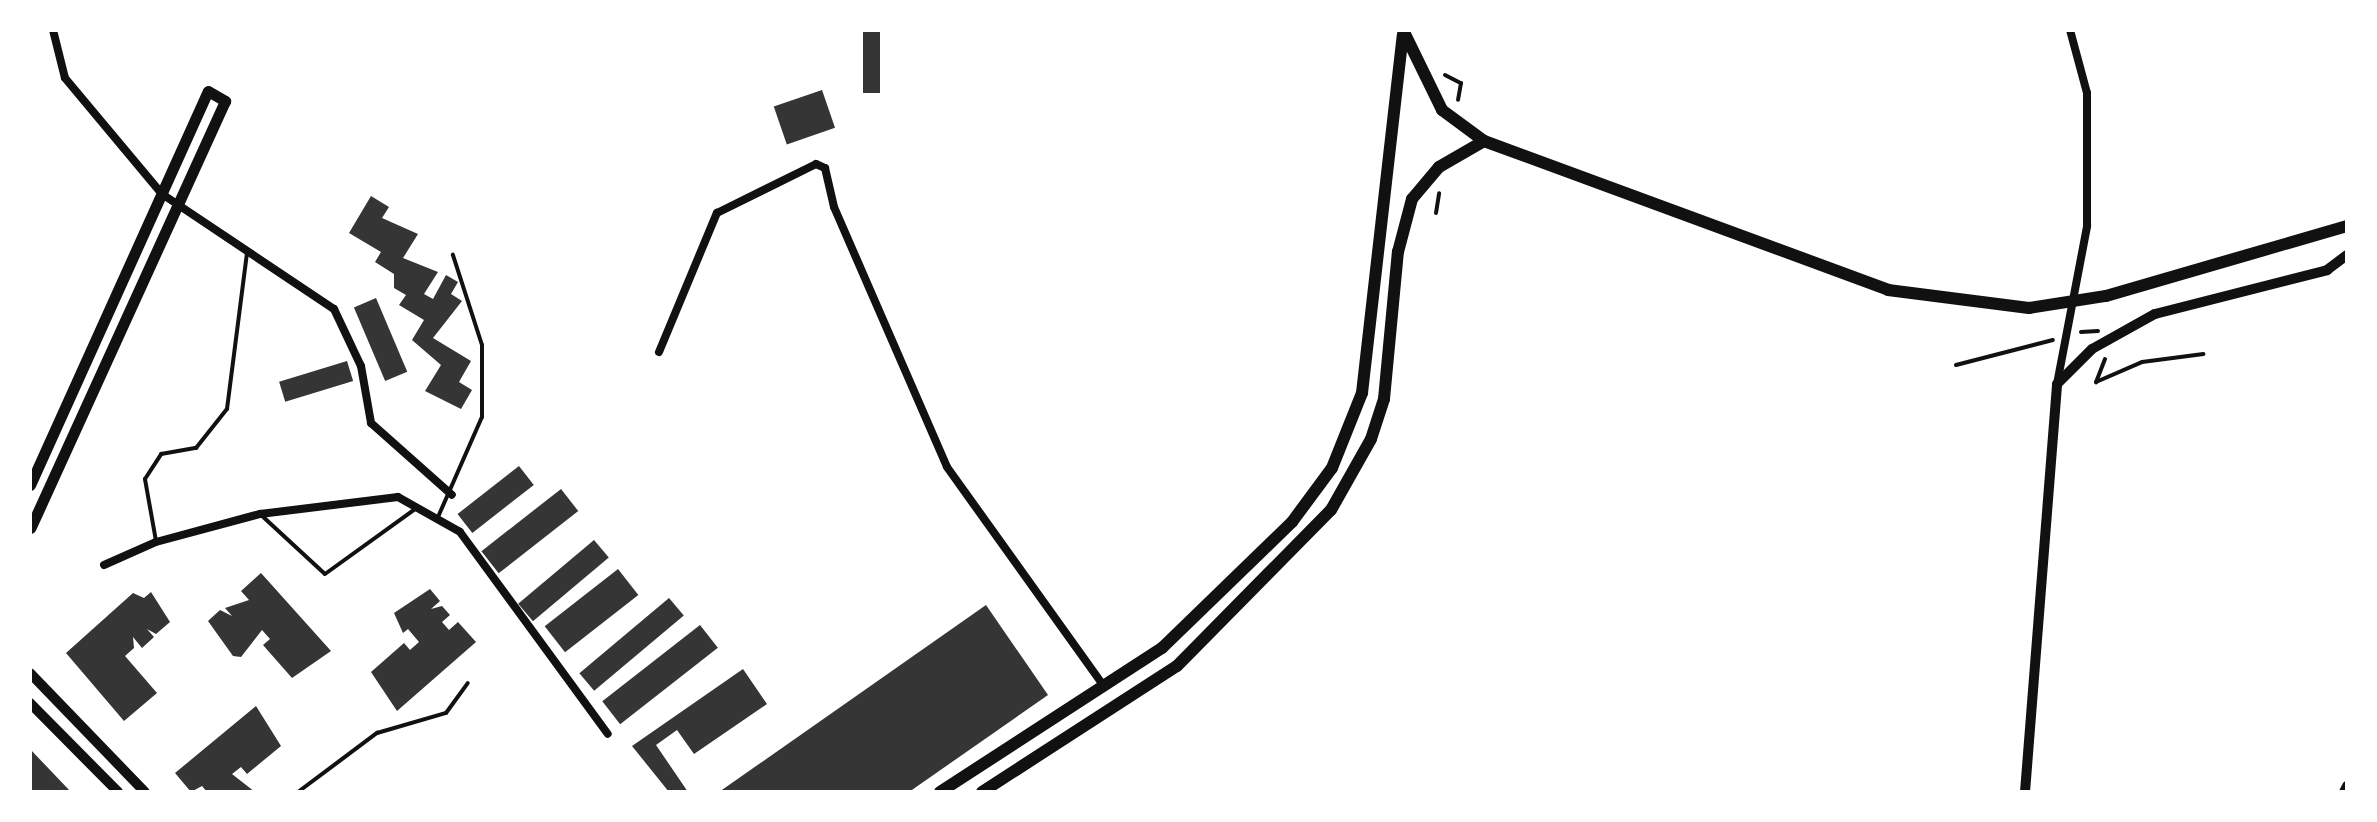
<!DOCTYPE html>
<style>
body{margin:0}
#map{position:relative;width:2377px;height:822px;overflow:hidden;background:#fff;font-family:"Alegreya Sans",sans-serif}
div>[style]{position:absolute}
.building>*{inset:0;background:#353535;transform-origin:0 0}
.path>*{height:4px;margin:-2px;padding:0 2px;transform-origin:2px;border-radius:2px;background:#111}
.service>*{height:4px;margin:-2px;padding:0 2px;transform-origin:2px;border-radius:2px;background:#111}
.minor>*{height:8px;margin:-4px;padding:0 4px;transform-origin:4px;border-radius:4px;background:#111}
.tertiary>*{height:10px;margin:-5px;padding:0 5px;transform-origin:5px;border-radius:5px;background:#111}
.secondary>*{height:11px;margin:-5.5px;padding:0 5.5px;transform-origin:5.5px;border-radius:5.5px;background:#111}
.primary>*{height:12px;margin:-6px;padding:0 6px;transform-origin:6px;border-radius:6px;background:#111}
span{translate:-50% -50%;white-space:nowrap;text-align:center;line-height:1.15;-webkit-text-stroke:10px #fff;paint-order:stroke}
.frame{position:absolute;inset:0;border:32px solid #fff;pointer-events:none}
</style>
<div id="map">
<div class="building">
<i style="left:863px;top:30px;width:17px;height:63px"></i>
<i style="left:822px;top:90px;width:40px;height:51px;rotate:71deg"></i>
<i style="clip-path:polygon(371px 196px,389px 207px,382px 218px,418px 234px,403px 258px,438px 272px,424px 294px,433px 299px,446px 275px,458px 282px,451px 294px,462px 301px,433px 338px,471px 361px,459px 382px,472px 390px,461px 409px,425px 391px,441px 365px,412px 340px,424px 320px,399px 305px,406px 295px,394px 288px,394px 274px,375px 262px,381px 252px,349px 233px)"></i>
<i style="left:376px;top:298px;width:80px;height:24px;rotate:67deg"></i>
<i style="left:347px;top:361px;width:21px;height:71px;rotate:73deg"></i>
<i style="left:519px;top:466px;width:24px;height:78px;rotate:52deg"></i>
<i style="left:561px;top:489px;width:28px;height:101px;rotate:52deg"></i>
<i style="left:594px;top:540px;width:23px;height:99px;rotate:50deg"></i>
<i style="left:618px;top:569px;width:33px;height:93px;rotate:52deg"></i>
<i style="clip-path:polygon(261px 573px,331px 651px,292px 678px,263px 645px,270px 639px,262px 630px,241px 657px,233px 656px,208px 621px,220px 610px,232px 616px,225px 608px,249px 600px,241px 591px)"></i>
<i style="clip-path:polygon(430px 589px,440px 601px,431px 609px,442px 606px,450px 615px,442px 622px,449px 630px,458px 622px,476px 642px,397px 711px,371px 672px,404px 643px,410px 650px,419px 642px,408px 629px,403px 633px,394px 613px)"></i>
<i style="clip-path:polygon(151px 592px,170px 622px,156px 634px,147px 629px,154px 637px,142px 648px,133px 637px,134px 648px,125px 656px,157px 693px,124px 721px,66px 653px,133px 593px,144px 598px)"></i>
<i style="left:669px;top:598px;width:23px;height:117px;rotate:50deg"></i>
<i style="clip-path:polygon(986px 605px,1048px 695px,909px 792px,719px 792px)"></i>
<i style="left:700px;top:625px;width:29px;height:124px;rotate:52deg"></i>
<i style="clip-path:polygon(743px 669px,767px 704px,694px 754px,677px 730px,656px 745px,688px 792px,669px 792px,632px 746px)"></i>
<i style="clip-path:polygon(256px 706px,281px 746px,247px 774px,241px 767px,232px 774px,255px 792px,207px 792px,202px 786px,191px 792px,175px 773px)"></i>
<i style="clip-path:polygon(30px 749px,71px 792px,30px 792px)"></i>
</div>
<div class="path">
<i style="left:1445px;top:75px;width:18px;rotate:27deg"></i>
<i style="left:1461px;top:83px;width:17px;rotate:100deg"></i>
<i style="left:1436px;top:213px;width:20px;rotate:-81deg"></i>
<i style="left:2081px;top:332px;width:17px;rotate:-3deg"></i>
<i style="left:2105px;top:359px;width:25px;rotate:111deg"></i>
<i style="left:2096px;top:382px;width:50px;rotate:-23.5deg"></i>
<i style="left:2142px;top:362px;width:62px;rotate:-7.5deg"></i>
<i style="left:1956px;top:365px;width:100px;rotate:-14.5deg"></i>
</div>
<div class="service">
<i style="left:30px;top:205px;width:10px;rotate:90deg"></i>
<i style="left:260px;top:514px;width:88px;rotate:42.7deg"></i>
<i style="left:325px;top:574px;width:111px;rotate:-35.8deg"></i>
<i style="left:438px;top:517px;width:109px;rotate:-66.3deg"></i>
<i style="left:482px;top:417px;width:72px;rotate:-90deg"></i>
<i style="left:482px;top:345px;width:95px;rotate:-107.9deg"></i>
<i style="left:156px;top:541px;width:63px;rotate:-100.1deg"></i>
<i style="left:145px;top:479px;width:30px;rotate:-57deg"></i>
<i style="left:161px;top:454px;width:36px;rotate:-10deg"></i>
<i style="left:196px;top:448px;width:50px;rotate:-51.5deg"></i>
<i style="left:227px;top:409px;width:157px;rotate:-82.7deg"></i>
<i style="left:298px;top:792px;width:99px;rotate:-36.8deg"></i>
<i style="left:377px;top:733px;width:72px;rotate:-16.2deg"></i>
<i style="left:446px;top:713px;width:37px;rotate:-54deg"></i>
</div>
<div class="minor">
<i style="left:53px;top:30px;width:49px;rotate:76deg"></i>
<i style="left:65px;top:78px;width:151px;rotate:50.1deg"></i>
<i style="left:162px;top:194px;width:207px;rotate:33.8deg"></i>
<i style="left:334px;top:309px;width:63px;rotate:64.7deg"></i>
<i style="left:361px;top:366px;width:58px;rotate:80deg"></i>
<i style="left:371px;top:423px;width:108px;rotate:41.6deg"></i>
<i style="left:659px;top:352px;width:151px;rotate:-67.4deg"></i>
<i style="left:717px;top:213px;width:110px;rotate:-26.3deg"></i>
<i style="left:816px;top:164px;width:10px;rotate:24deg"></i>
<i style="left:825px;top:168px;width:40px;rotate:77deg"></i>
<i style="left:834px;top:207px;width:283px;rotate:66.5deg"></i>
<i style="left:947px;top:467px;width:269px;rotate:54.4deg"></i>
<i style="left:2057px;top:384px;width:161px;rotate:-79.2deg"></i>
<i style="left:2087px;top:226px;width:133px;rotate:-90deg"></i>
<i style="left:2087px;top:93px;width:65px;rotate:-105.1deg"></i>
<i style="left:104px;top:565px;width:57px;rotate:-23.9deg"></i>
<i style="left:156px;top:542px;width:108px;rotate:-15.1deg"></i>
<i style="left:260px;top:514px;width:139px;rotate:-7deg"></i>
<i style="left:398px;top:497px;width:71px;rotate:29.4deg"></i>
<i style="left:460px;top:532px;width:250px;rotate:53.8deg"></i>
</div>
<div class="tertiary">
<i style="left:30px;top:673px;width:165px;rotate:46deg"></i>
<i style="left:30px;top:703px;width:125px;rotate:45.3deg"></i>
<i style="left:2025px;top:792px;width:409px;rotate:-85.5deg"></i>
<i style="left:2057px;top:384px;width:49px;rotate:-45deg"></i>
<i style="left:2092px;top:349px;width:72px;rotate:-29.1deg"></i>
<i style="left:2155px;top:314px;width:178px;rotate:-14.3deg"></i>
<i style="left:2327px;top:270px;width:25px;rotate:-37deg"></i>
<i style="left:2344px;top:792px;width:7px;rotate:-63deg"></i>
</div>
<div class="secondary">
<i style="left:30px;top:485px;width:432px;rotate:-65.7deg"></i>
<i style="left:208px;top:91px;width:20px;rotate:30deg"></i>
<i style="left:225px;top:101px;width:469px;rotate:114.5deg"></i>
</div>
<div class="primary">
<i style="left:1403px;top:30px;width:89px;rotate:64deg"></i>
<i style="left:1442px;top:110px;width:52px;rotate:36.4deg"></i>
<i style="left:1484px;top:141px;width:431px;rotate:20.2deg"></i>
<i style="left:1888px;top:290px;width:142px;rotate:7.3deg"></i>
<i style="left:2029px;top:308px;width:78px;rotate:-8.9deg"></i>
<i style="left:2106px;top:296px;width:251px;rotate:-16.2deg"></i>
<i style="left:940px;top:792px;width:265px;rotate:-33deg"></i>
<i style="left:1162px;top:648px;width:181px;rotate:-44.1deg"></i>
<i style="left:1292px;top:522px;width:67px;rotate:-53.5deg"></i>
<i style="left:1332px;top:468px;width:81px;rotate:-68.2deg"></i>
<i style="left:1362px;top:393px;width:360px;rotate:-83.5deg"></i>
<i style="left:982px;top:792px;width:232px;rotate:-32.9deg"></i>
<i style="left:1177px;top:666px;width:219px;rotate:-45.4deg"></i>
<i style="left:1331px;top:510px;width:81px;rotate:-60.6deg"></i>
<i style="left:1371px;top:439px;width:42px;rotate:-72deg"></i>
<i style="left:1384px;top:399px;width:148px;rotate:-84.6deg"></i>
<i style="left:1398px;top:252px;width:55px;rotate:-75.2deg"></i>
<i style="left:1412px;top:199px;width:42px;rotate:-49.8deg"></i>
<i style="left:1439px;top:167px;width:52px;rotate:-30deg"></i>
</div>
<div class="frame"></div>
</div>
